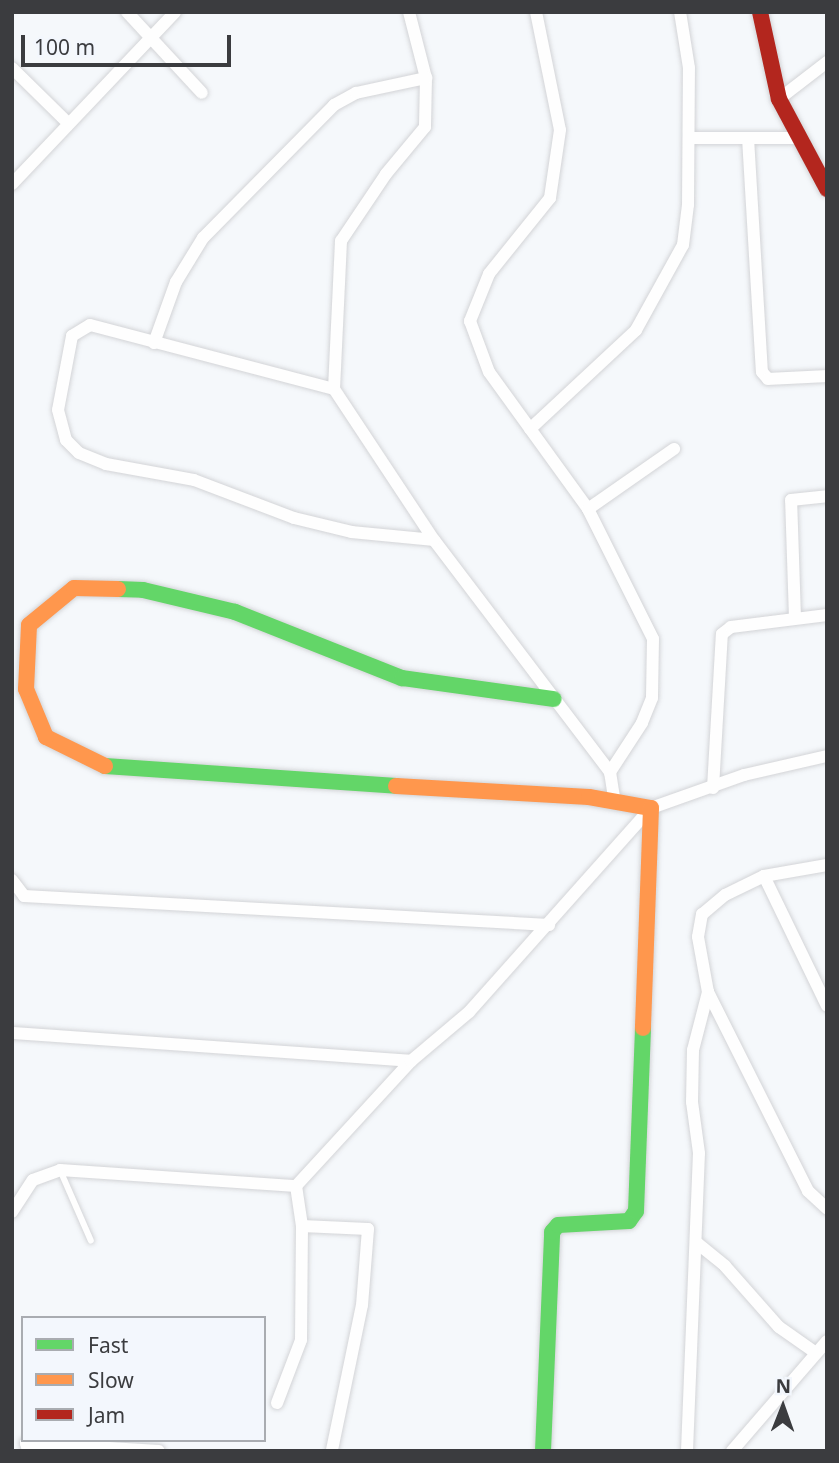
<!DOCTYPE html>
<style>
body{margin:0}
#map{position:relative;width:839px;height:1463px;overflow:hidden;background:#f5f8fb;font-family:"Noto Sans",sans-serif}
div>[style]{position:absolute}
.roads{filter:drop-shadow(0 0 2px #d3d4d7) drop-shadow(0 0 2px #d3d4d7)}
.lane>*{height:6px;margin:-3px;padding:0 3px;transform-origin:3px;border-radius:3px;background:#fefefe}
.street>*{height:12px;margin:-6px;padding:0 6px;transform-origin:6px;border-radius:6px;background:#fefefe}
.fast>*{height:16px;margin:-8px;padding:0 8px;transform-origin:8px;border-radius:8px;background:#63d668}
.slow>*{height:16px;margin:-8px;padding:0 8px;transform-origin:8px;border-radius:8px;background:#ff974d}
.jam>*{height:16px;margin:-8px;padding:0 8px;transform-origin:8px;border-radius:8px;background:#b3261e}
span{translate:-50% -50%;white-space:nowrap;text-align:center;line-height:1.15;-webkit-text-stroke:5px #f3f7fd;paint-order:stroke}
.frame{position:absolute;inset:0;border:14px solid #3b3c3f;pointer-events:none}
.legend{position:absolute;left:21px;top:1316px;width:245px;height:126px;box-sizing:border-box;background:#f3f7fd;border:2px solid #a9acb1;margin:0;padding:9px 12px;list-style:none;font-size:21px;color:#3b3c3f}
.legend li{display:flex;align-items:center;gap:14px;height:35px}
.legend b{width:35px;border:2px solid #a9acb1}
.north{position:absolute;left:748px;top:1372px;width:70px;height:70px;-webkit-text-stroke:5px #f3f7fd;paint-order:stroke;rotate:1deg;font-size:19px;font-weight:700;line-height:28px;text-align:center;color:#3b3c3f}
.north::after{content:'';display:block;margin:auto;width:24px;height:32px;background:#3b3c3f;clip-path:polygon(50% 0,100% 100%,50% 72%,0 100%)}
.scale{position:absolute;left:21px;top:35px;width:210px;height:32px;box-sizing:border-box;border:4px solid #3b3c3f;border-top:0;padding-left:9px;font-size:21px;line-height:24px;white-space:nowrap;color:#3b3c3f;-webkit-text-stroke:5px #f3f7fd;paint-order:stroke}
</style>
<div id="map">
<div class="roads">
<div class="lane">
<i style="left:60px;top:1170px;width:77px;rotate:66.4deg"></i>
</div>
<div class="street">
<i style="left:127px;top:12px;width:110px;rotate:47.2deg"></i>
<i style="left:409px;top:12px;width:68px;rotate:75.6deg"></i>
<i style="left:426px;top:78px;width:49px;rotate:91.2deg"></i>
<i style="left:425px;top:127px;width:61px;rotate:129.7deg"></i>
<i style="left:386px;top:174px;width:81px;rotate:123.9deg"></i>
<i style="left:341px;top:241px;width:148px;rotate:92.7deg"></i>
<i style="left:334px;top:389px;width:181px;rotate:56.5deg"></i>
<i style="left:434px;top:540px;width:291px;rotate:52.8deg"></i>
<i style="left:610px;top:772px;width:30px;rotate:81deg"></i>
<i style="left:536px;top:12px;width:120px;rotate:78.5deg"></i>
<i style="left:560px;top:130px;width:69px;rotate:98.4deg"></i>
<i style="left:550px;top:198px;width:97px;rotate:128.8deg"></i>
<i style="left:489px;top:274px;width:51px;rotate:112deg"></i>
<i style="left:470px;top:321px;width:54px;rotate:69.6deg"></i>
<i style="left:489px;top:372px;width:169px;rotate:54.1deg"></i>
<i style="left:588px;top:509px;width:145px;rotate:63.4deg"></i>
<i style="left:653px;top:639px;width:59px;rotate:91deg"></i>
<i style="left:652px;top:698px;width:27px;rotate:112deg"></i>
<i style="left:642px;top:723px;width:59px;rotate:123.1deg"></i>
<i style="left:12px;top:68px;width:77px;rotate:44.5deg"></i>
<i style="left:779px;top:99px;width:61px;rotate:-37.6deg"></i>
<i style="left:689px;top:138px;width:111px"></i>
<i style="left:748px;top:138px;width:234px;rotate:86.6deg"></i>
<i style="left:762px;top:372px;width:9px;rotate:49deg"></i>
<i style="left:768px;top:379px;width:59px;rotate:-2.9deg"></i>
<i style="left:12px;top:184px;width:237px;rotate:-46.5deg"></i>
<i style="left:154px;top:343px;width:65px;rotate:-70.2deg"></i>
<i style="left:176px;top:282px;width:52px;rotate:-58.5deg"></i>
<i style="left:203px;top:238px;width:187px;rotate:-45.4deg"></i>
<i style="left:334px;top:105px;width:25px;rotate:-29deg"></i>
<i style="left:356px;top:93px;width:72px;rotate:-12.1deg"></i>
<i style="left:334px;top:389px;width:252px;rotate:-165.3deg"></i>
<i style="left:90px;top:325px;width:21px;rotate:149deg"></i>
<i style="left:72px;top:336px;width:75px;rotate:100.7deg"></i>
<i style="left:58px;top:410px;width:31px;rotate:75deg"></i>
<i style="left:66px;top:440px;width:18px;rotate:45deg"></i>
<i style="left:79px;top:453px;width:29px;rotate:22deg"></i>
<i style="left:106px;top:464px;width:89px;rotate:10.3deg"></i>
<i style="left:194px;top:480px;width:107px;rotate:20.8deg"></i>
<i style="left:294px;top:518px;width:60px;rotate:13.6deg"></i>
<i style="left:352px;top:532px;width:82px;rotate:5.6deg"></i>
<i style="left:530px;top:429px;width:145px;rotate:-43deg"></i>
<i style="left:636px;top:330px;width:97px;rotate:-61.1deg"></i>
<i style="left:683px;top:245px;width:40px;rotate:-82.9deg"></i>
<i style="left:688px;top:205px;width:137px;rotate:-89.6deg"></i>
<i style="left:689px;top:68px;width:57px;rotate:-99.1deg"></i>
<i style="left:588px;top:509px;width:105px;rotate:-34.9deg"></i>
<i style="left:795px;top:618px;width:118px;rotate:-91.9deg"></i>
<i style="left:791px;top:500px;width:36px;rotate:-6deg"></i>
<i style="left:713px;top:788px;width:154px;rotate:-86.7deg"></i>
<i style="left:722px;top:634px;width:11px;rotate:-38deg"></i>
<i style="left:731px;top:627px;width:97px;rotate:-7.1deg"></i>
<i style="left:827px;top:865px;width:64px;rotate:170.1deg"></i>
<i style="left:764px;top:876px;width:43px;rotate:154deg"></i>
<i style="left:725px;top:895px;width:30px;rotate:140deg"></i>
<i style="left:702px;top:914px;width:23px;rotate:100deg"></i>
<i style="left:698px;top:937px;width:56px;rotate:79.7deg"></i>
<i style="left:708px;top:992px;width:223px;rotate:63.3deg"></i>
<i style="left:808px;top:1191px;width:26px;rotate:43deg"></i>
<i style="left:764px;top:876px;width:144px;rotate:64.1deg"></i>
<i style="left:12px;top:880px;width:20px;rotate:53deg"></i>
<i style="left:24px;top:896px;width:526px;rotate:3.16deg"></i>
<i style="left:12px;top:1033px;width:400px;rotate:4deg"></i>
<i style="left:12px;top:1212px;width:38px;rotate:-57deg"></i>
<i style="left:33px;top:1180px;width:29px;rotate:-20deg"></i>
<i style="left:60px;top:1170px;width:237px;rotate:3.9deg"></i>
<i style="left:296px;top:1186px;width:170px;rotate:-47.4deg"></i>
<i style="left:411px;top:1061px;width:76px;rotate:-40.2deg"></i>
<i style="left:469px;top:1012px;width:273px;rotate:-48.3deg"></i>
<i style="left:651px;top:808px;width:99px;rotate:-19.5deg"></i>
<i style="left:744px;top:775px;width:85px;rotate:-12.9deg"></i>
<i style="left:302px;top:1226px;width:66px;rotate:2.6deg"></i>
<i style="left:368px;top:1229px;width:76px;rotate:94.5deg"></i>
<i style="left:362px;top:1305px;width:148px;rotate:101.7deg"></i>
<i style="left:697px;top:1243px;width:36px;rotate:39deg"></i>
<i style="left:725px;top:1266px;width:81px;rotate:48.5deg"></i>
<i style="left:779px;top:1327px;width:45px;rotate:35.1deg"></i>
<i style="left:277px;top:1403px;width:67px;rotate:-69.1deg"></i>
<i style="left:301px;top:1340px;width:114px;rotate:-89.5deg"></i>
<i style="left:302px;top:1226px;width:40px;rotate:-98.5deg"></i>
<i style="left:28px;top:1451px;width:8px;rotate:-104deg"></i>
<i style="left:26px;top:1443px;width:133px;rotate:3.4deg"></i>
<i style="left:687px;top:1451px;width:298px;rotate:-87.7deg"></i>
<i style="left:699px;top:1153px;width:51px;rotate:-97.8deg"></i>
<i style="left:692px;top:1102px;width:52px;rotate:-88.9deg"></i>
<i style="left:693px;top:1050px;width:60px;rotate:-75.5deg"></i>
<i style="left:732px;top:1451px;width:145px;rotate:-49.2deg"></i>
</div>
<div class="fast">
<i style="left:118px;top:589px;width:25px;rotate:2deg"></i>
<i style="left:143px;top:590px;width:95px;rotate:13.4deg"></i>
<i style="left:235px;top:612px;width:180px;rotate:21.6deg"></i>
<i style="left:402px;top:678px;width:153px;rotate:7.9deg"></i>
<i style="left:105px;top:766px;width:292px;rotate:3.9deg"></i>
<i style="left:543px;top:1451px;width:219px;rotate:-87.6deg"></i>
<i style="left:552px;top:1232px;width:9px;rotate:-49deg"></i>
<i style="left:558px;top:1225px;width:71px;rotate:-3.2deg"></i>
<i style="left:629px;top:1221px;width:12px;rotate:-55deg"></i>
<i style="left:636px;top:1211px;width:183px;rotate:-87.8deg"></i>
</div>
<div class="slow">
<i style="left:105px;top:766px;width:66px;rotate:-153.8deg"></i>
<i style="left:46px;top:737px;width:52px;rotate:-112.6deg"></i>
<i style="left:26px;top:689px;width:64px;rotate:-87.3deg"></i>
<i style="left:29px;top:625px;width:58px;rotate:-39.4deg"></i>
<i style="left:74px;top:588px;width:44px;rotate:1.3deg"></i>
<i style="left:396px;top:786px;width:193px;rotate:3.3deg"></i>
<i style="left:589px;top:797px;width:63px;rotate:10.1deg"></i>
<i style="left:651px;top:808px;width:220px;rotate:92.1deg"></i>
</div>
<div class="jam">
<i style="left:760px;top:12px;width:89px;rotate:77.7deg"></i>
<i style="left:779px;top:99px;width:102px;rotate:61.9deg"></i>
</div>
</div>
<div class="frame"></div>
<ul class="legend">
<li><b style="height:9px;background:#63d668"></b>Fast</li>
<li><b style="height:9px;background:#ff974d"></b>Slow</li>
<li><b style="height:9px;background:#b3261e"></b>Jam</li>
</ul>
<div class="north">N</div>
<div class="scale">100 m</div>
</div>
